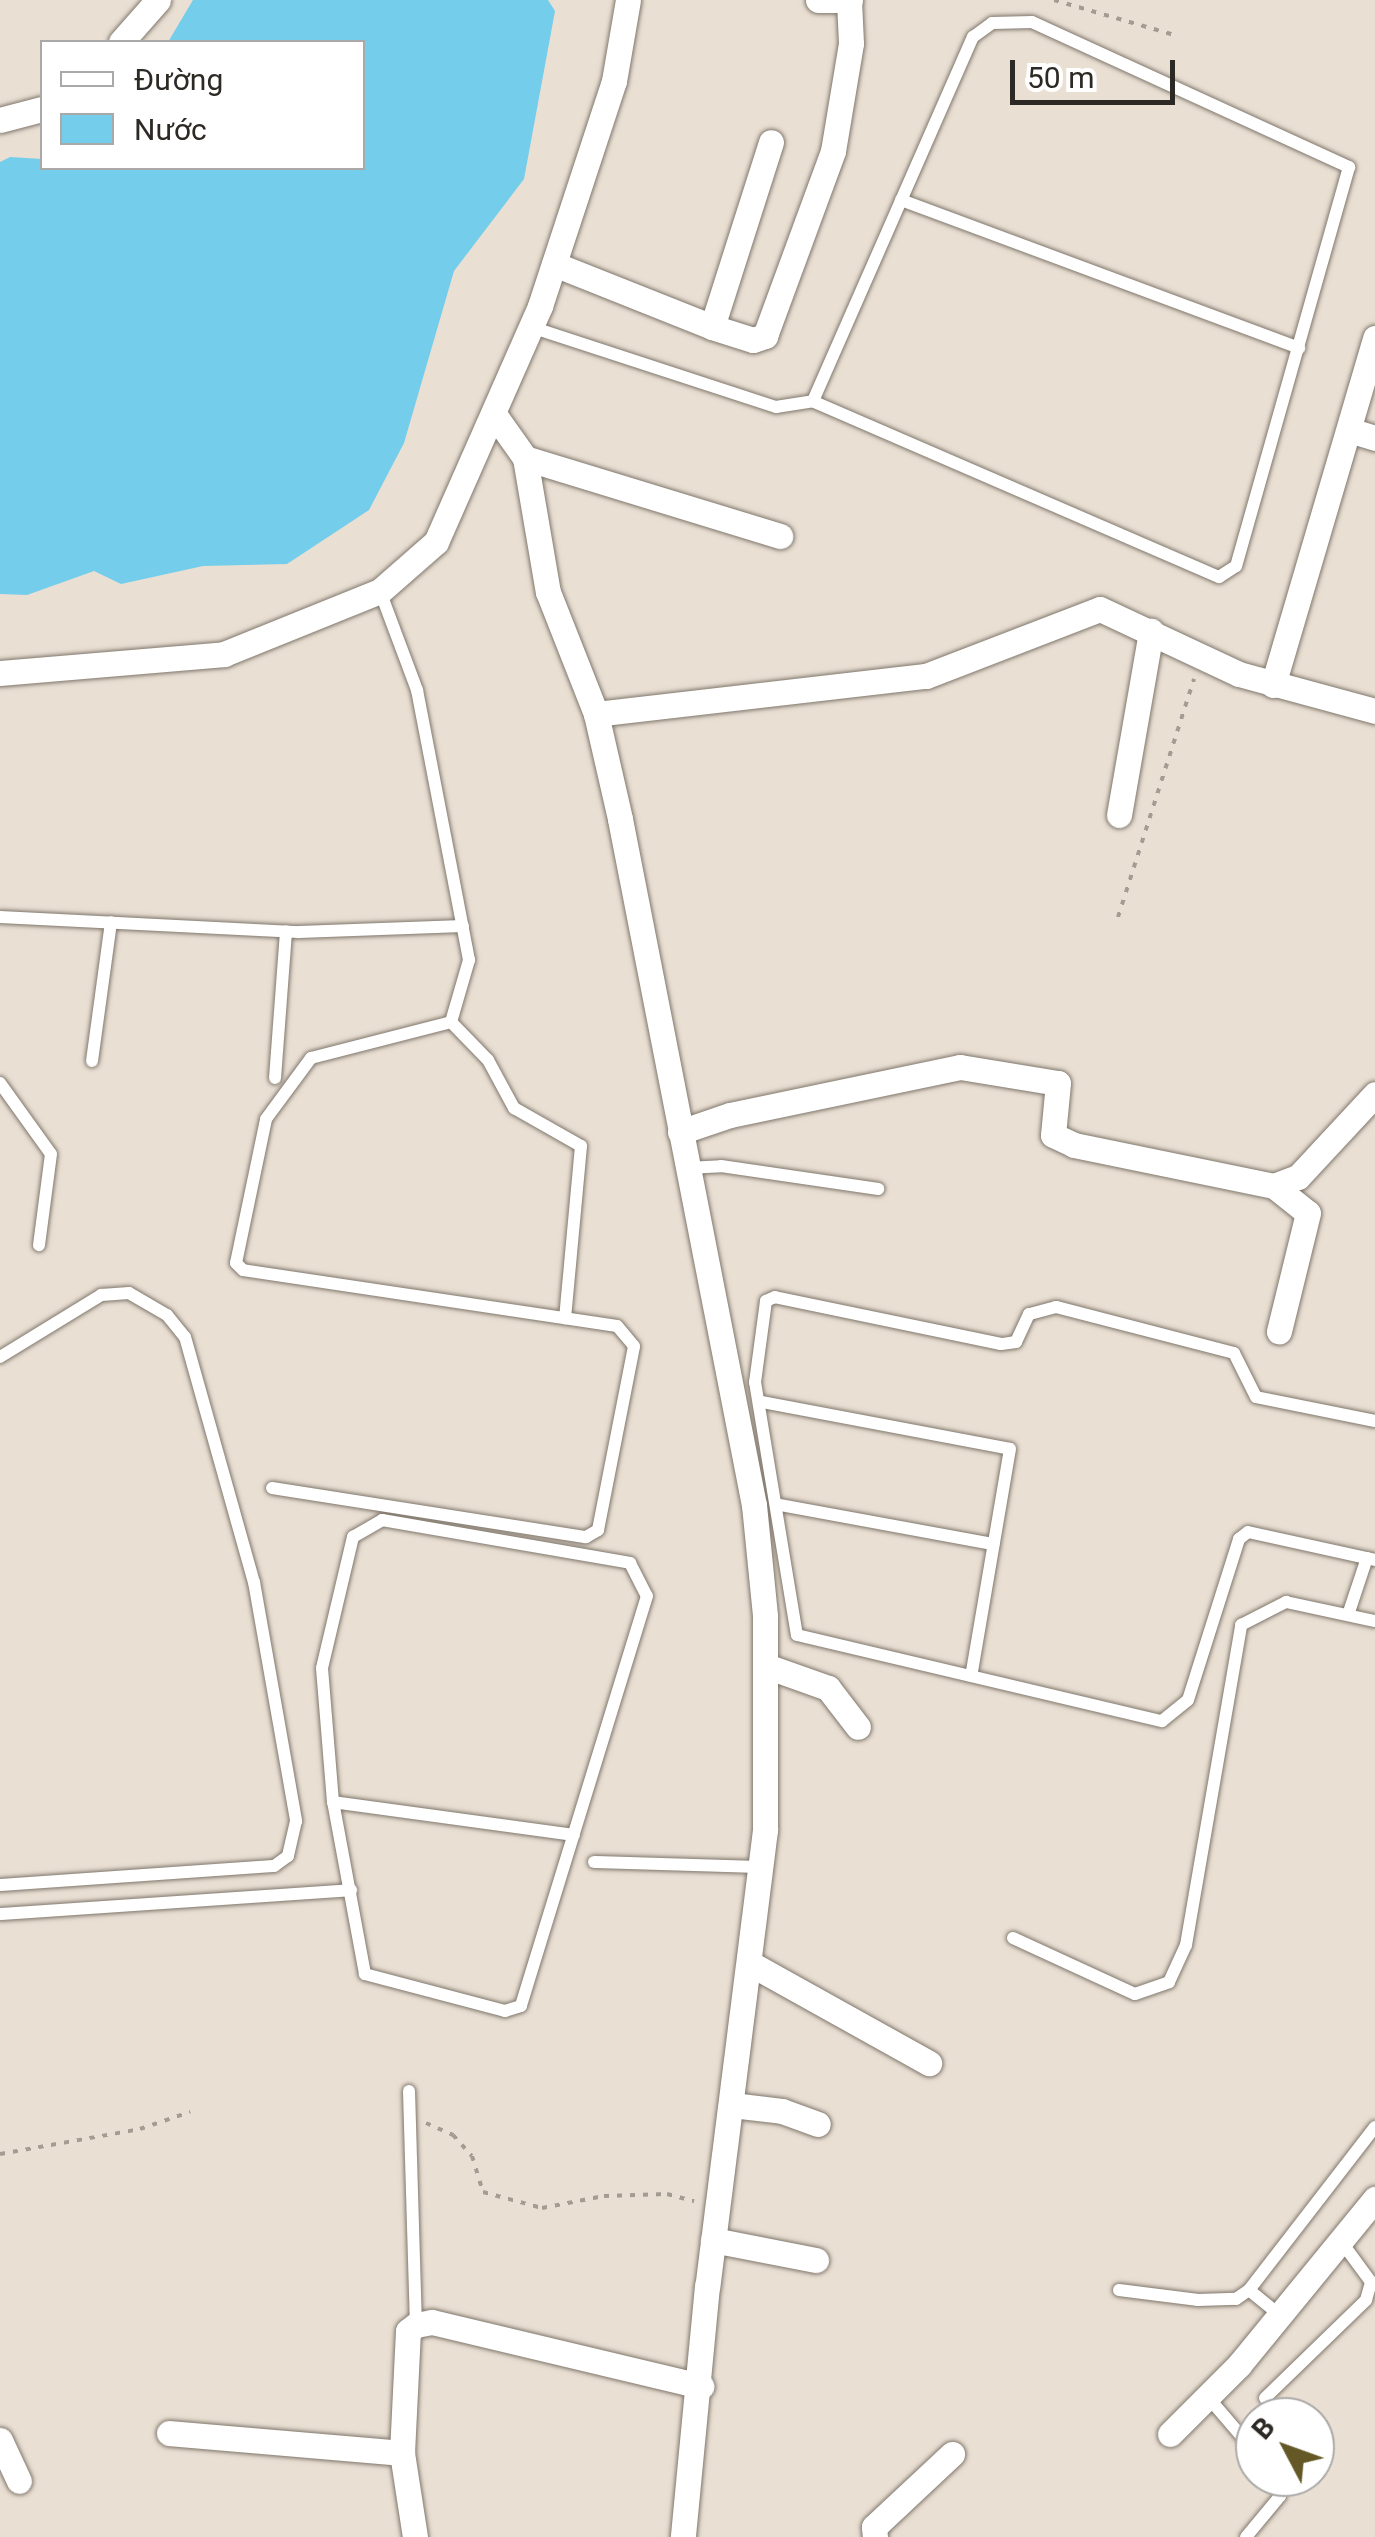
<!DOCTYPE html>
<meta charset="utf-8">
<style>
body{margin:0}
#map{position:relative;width:1375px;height:2537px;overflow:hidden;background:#e9dfd3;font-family:Roboto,sans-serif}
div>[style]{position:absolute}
.water>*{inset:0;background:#73cdeb}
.path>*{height:4px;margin-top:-2px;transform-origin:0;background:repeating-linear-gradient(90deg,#a49c93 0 5px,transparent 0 13px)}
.roads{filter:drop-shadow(0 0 2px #80776c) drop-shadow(0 0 2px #80776c)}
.lane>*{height:12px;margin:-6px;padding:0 6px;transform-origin:6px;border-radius:6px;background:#fff}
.street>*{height:25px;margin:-12.5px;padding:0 12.5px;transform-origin:12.5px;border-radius:12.5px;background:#fff}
span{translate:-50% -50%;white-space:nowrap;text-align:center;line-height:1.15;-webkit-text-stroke:10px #fff;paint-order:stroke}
.legend{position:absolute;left:40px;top:40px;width:325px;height:130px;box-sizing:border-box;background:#fff;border:2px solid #aba9a7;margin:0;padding:12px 18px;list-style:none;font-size:30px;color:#2d2924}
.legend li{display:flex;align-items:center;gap:20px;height:50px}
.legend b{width:50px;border:2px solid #aba9a7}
.north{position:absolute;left:1235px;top:2397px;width:100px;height:100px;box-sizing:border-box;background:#fff;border:2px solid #aba9a7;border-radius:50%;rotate:311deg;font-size:28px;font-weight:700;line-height:40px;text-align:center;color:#2d2924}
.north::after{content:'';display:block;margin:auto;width:35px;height:45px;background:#645926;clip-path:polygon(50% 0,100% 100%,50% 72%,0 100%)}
.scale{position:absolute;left:1010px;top:60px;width:165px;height:45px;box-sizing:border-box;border:5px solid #2d2924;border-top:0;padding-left:12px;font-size:30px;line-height:35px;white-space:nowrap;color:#2d2924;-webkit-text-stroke:8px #fff;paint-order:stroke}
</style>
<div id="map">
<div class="water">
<i style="clip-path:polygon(193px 0,548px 0,555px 11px,524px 179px,454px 271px,404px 443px,369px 510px,287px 564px,203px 566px,121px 584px,94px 571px,27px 595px,0 594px,0 162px,10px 157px,42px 159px,42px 168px,362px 168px,362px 42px,168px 42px)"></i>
</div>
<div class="path">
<i style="left:1054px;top:0;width:129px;rotate:16.2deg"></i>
<i style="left:1118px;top:917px;width:250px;rotate:-72.3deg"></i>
<i style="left:426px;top:2123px;width:30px;rotate:24deg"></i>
<i style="left:453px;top:2135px;width:28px;rotate:48deg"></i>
<i style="left:472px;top:2156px;width:38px;rotate:73deg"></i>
<i style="left:483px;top:2192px;width:61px;rotate:15.2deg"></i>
<i style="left:542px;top:2208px;width:63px;rotate:-11deg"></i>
<i style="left:604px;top:2196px;width:63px;rotate:-1.8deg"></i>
<i style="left:667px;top:2194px;width:28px;rotate:15deg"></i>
<i style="left:0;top:2154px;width:142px;rotate:-10.1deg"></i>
<i style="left:140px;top:2129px;width:53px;rotate:-18.8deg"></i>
</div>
<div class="roads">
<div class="lane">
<i style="left:901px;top:200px;width:425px;rotate:20.4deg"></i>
<i style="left:531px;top:327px;width:258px;rotate:18.1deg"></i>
<i style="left:776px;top:407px;width:37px;rotate:-9deg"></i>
<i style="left:813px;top:401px;width:398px;rotate:-66.3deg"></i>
<i style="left:973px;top:37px;width:24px;rotate:-36deg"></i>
<i style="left:992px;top:23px;width:40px;rotate:-1.4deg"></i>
<i style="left:1032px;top:22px;width:349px;rotate:24.6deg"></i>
<i style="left:1349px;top:167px;width:415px;rotate:105.8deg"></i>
<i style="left:1236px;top:566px;width:20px;rotate:147deg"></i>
<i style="left:1219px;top:577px;width:443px;rotate:-156.6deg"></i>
<i style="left:0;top:917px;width:299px;rotate:2.9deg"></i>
<i style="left:299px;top:932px;width:164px;rotate:-2.1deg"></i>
<i style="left:451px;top:1022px;width:53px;rotate:45.8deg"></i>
<i style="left:488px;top:1060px;width:55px;rotate:61.6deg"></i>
<i style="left:514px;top:1108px;width:77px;rotate:29.6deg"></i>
<i style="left:581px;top:1146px;width:173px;rotate:95.3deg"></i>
<i style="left:92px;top:1061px;width:140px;rotate:-82.2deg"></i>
<i style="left:275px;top:1078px;width:147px;rotate:-85.7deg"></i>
<i style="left:0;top:1083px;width:87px;rotate:54.3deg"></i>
<i style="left:51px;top:1154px;width:92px;rotate:97.5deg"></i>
<i style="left:687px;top:1168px;width:34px;rotate:-3deg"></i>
<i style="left:721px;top:1166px;width:159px;rotate:8.3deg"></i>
<i style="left:0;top:1357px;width:119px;rotate:-31.5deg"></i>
<i style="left:101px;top:1295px;width:28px;rotate:-4deg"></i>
<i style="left:129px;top:1293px;width:44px;rotate:30.1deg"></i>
<i style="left:167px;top:1315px;width:28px;rotate:51deg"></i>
<i style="left:185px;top:1337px;width:255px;rotate:74.3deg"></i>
<i style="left:254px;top:1582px;width:243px;rotate:80deg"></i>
<i style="left:296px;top:1821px;width:36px;rotate:103deg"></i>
<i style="left:288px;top:1856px;width:17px;rotate:144deg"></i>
<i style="left:274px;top:1866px;width:275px;rotate:176deg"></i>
<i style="left:762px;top:1402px;width:252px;rotate:10.7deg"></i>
<i style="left:1010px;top:1449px;width:230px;rotate:99.7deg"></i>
<i style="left:1375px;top:1421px;width:121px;rotate:-168.6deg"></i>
<i style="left:1256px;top:1397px;width:49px;rotate:-116.6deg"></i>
<i style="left:1234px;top:1353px;width:184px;rotate:-165.5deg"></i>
<i style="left:1056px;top:1307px;width:28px;rotate:165deg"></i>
<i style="left:1029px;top:1314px;width:31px;rotate:115deg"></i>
<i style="left:1016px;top:1342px;width:15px;rotate:172deg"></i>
<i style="left:1001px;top:1344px;width:231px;rotate:-168.3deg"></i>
<i style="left:775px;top:1297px;width:10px;rotate:156deg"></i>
<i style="left:766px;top:1301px;width:82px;rotate:97.7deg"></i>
<i style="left:755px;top:1382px;width:256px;rotate:80.6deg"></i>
<i style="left:797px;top:1635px;width:375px;rotate:13.3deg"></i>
<i style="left:1162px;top:1721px;width:33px;rotate:-39deg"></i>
<i style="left:1188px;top:1700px;width:169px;rotate:-72.4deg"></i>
<i style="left:1239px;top:1539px;width:11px;rotate:-38deg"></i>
<i style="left:1248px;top:1532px;width:130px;rotate:12.4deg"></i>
<i style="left:272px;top:1488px;width:318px;rotate:8.9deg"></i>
<i style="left:586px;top:1537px;width:14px;rotate:-30deg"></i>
<i style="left:598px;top:1530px;width:187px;rotate:-78.9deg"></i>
<i style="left:634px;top:1346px;width:26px;rotate:-130deg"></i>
<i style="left:617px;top:1326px;width:378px;rotate:-171.5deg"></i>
<i style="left:243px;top:1270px;width:10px;rotate:-135deg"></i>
<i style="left:236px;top:1263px;width:147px;rotate:-78.2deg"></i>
<i style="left:266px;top:1119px;width:76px;rotate:-53.6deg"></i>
<i style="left:311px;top:1058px;width:145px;rotate:-14.4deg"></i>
<i style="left:451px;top:1022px;width:65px;rotate:-73.8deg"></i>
<i style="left:469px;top:960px;width:275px;rotate:-100.9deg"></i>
<i style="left:417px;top:690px;width:106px;rotate:-110.5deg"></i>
<i style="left:780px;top:1505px;width:217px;rotate:10.4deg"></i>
<i style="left:382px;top:1520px;width:252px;rotate:9.8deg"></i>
<i style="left:630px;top:1563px;width:37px;rotate:63deg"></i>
<i style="left:647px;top:1596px;width:429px;rotate:107.1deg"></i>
<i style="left:521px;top:2006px;width:17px;rotate:163deg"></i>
<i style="left:505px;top:2011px;width:145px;rotate:-165.2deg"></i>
<i style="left:365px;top:1974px;width:175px;rotate:-100.5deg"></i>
<i style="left:333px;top:1802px;width:134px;rotate:-94.7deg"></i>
<i style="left:322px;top:1668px;width:135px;rotate:-76.7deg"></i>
<i style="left:353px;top:1537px;width:34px;rotate:-30deg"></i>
<i style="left:1348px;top:1615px;width:60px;rotate:-71.6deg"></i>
<i style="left:333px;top:1802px;width:243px;rotate:7.8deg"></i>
<i style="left:594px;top:1862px;width:167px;rotate:1.7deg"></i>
<i style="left:0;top:1914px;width:352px;rotate:-3.9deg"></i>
<i style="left:1013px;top:1938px;width:134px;rotate:24.7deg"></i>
<i style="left:1135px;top:1994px;width:36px;rotate:-19deg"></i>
<i style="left:1169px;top:1982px;width:41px;rotate:-65.3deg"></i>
<i style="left:1186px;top:1945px;width:325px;rotate:-80.2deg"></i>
<i style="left:1241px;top:1625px;width:51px;rotate:-27.1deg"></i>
<i style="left:1286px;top:1602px;width:91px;rotate:12.1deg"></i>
<i style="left:409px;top:2091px;width:234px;rotate:88.3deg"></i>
<i style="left:1119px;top:2290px;width:80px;rotate:7.2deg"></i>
<i style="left:1198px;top:2300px;width:38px;rotate:-2deg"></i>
<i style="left:1236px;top:2299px;width:16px;rotate:-35deg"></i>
<i style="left:1249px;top:2290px;width:41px;rotate:39.1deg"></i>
<i style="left:1249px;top:2290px;width:206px;rotate:-52.3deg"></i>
<i style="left:1207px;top:2396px;width:74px;rotate:49.4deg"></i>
<i style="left:1265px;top:2398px;width:141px;rotate:-44.1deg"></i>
<i style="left:1366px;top:2300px;width:19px;rotate:-74deg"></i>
<i style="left:1371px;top:2282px;width:47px;rotate:-126.4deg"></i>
<i style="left:1246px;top:2537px;width:53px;rotate:-50.3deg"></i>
<i style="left:1280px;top:2496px;width:19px;rotate:-102deg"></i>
</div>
<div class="street">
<i style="left:818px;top:0;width:32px"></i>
<i style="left:121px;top:42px;width:56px;rotate:-48.6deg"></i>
<i style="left:0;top:120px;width:43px;rotate:-14.7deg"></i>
<i style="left:554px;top:264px;width:170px;rotate:21.7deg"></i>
<i style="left:712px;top:327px;width:43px;rotate:17.6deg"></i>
<i style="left:753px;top:340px;width:13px;rotate:-18deg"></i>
<i style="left:765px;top:336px;width:197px;rotate:-69.8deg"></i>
<i style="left:833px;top:151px;width:109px;rotate:-80.5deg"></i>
<i style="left:851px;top:43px;width:42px;rotate:-92.7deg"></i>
<i style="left:712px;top:327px;width:194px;rotate:-72.3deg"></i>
<i style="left:496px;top:417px;width:50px;rotate:54.7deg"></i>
<i style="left:525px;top:458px;width:136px;rotate:80.3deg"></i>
<i style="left:548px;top:592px;width:131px;rotate:68.5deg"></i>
<i style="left:596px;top:714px;width:108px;rotate:77.1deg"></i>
<i style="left:620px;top:819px;width:699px;rotate:78.95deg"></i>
<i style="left:754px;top:1505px;width:112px;rotate:84.3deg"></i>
<i style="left:765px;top:1616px;width:214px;rotate:90deg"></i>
<i style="left:765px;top:1830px;width:460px;rotate:97.2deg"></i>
<i style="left:707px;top:2286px;width:252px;rotate:95.5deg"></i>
<i style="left:1349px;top:430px;width:27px;rotate:17deg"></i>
<i style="left:525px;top:458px;width:267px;rotate:17deg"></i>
<i style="left:0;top:673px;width:225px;rotate:-4.8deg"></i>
<i style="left:224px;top:654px;width:168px;rotate:-22deg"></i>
<i style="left:380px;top:591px;width:74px;rotate:-41.2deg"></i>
<i style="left:436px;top:542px;width:258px;rotate:-66.2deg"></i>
<i style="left:540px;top:306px;width:237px;rotate:-71.8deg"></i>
<i style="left:614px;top:81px;width:82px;rotate:-80.2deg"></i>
<i style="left:1273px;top:685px;width:362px;rotate:-73.6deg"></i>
<i style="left:596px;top:714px;width:332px;rotate:-6.6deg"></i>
<i style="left:926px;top:676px;width:186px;rotate:-21.1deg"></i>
<i style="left:1100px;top:609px;width:153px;rotate:25.1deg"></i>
<i style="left:1239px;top:674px;width:141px;rotate:15.2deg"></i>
<i style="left:1119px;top:815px;width:187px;rotate:-80.1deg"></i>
<i style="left:680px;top:1132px;width:53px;rotate:-18.8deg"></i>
<i style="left:730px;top:1115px;width:235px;rotate:-11.8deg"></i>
<i style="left:960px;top:1067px;width:99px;rotate:9.3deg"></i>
<i style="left:1058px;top:1083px;width:52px;rotate:95.5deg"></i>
<i style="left:1053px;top:1135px;width:23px;rotate:25deg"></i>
<i style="left:1074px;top:1145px;width:204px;rotate:11.6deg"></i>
<i style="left:1274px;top:1186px;width:26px;rotate:-21deg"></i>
<i style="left:1298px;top:1177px;width:113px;rotate:-47.1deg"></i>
<i style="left:1274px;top:1186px;width:43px;rotate:38.5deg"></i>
<i style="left:1308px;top:1213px;width:122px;rotate:103.8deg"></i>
<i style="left:769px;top:1667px;width:63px;rotate:19.6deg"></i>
<i style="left:828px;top:1688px;width:49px;rotate:52.4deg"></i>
<i style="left:751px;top:1964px;width:204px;rotate:29.1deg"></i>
<i style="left:732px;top:2105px;width:50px;rotate:6.8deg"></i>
<i style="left:782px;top:2111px;width:38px;rotate:20deg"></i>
<i style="left:713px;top:2240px;width:105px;rotate:11deg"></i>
<i style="left:169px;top:2433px;width:234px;rotate:4.9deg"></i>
<i style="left:1170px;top:2434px;width:98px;rotate:-45deg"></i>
<i style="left:1239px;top:2365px;width:215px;rotate:-50.7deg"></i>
<i style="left:0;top:2440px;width:45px;rotate:65.1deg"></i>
<i style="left:415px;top:2537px;width:85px;rotate:-98.8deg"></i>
<i style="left:402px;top:2453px;width:122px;rotate:-87.2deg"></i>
<i style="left:408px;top:2331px;width:10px;rotate:-37deg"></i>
<i style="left:416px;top:2325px;width:16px;rotate:-11deg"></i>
<i style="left:432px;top:2322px;width:277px;rotate:13.4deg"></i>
<i style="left:875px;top:2537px;width:10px;rotate:-96deg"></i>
<i style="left:874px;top:2527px;width:107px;rotate:-43.1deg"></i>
</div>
</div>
<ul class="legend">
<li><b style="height:12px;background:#fff"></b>Đường</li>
<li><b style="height:28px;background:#73cdeb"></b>Nước</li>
</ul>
<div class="north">B</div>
<div class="scale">50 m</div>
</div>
